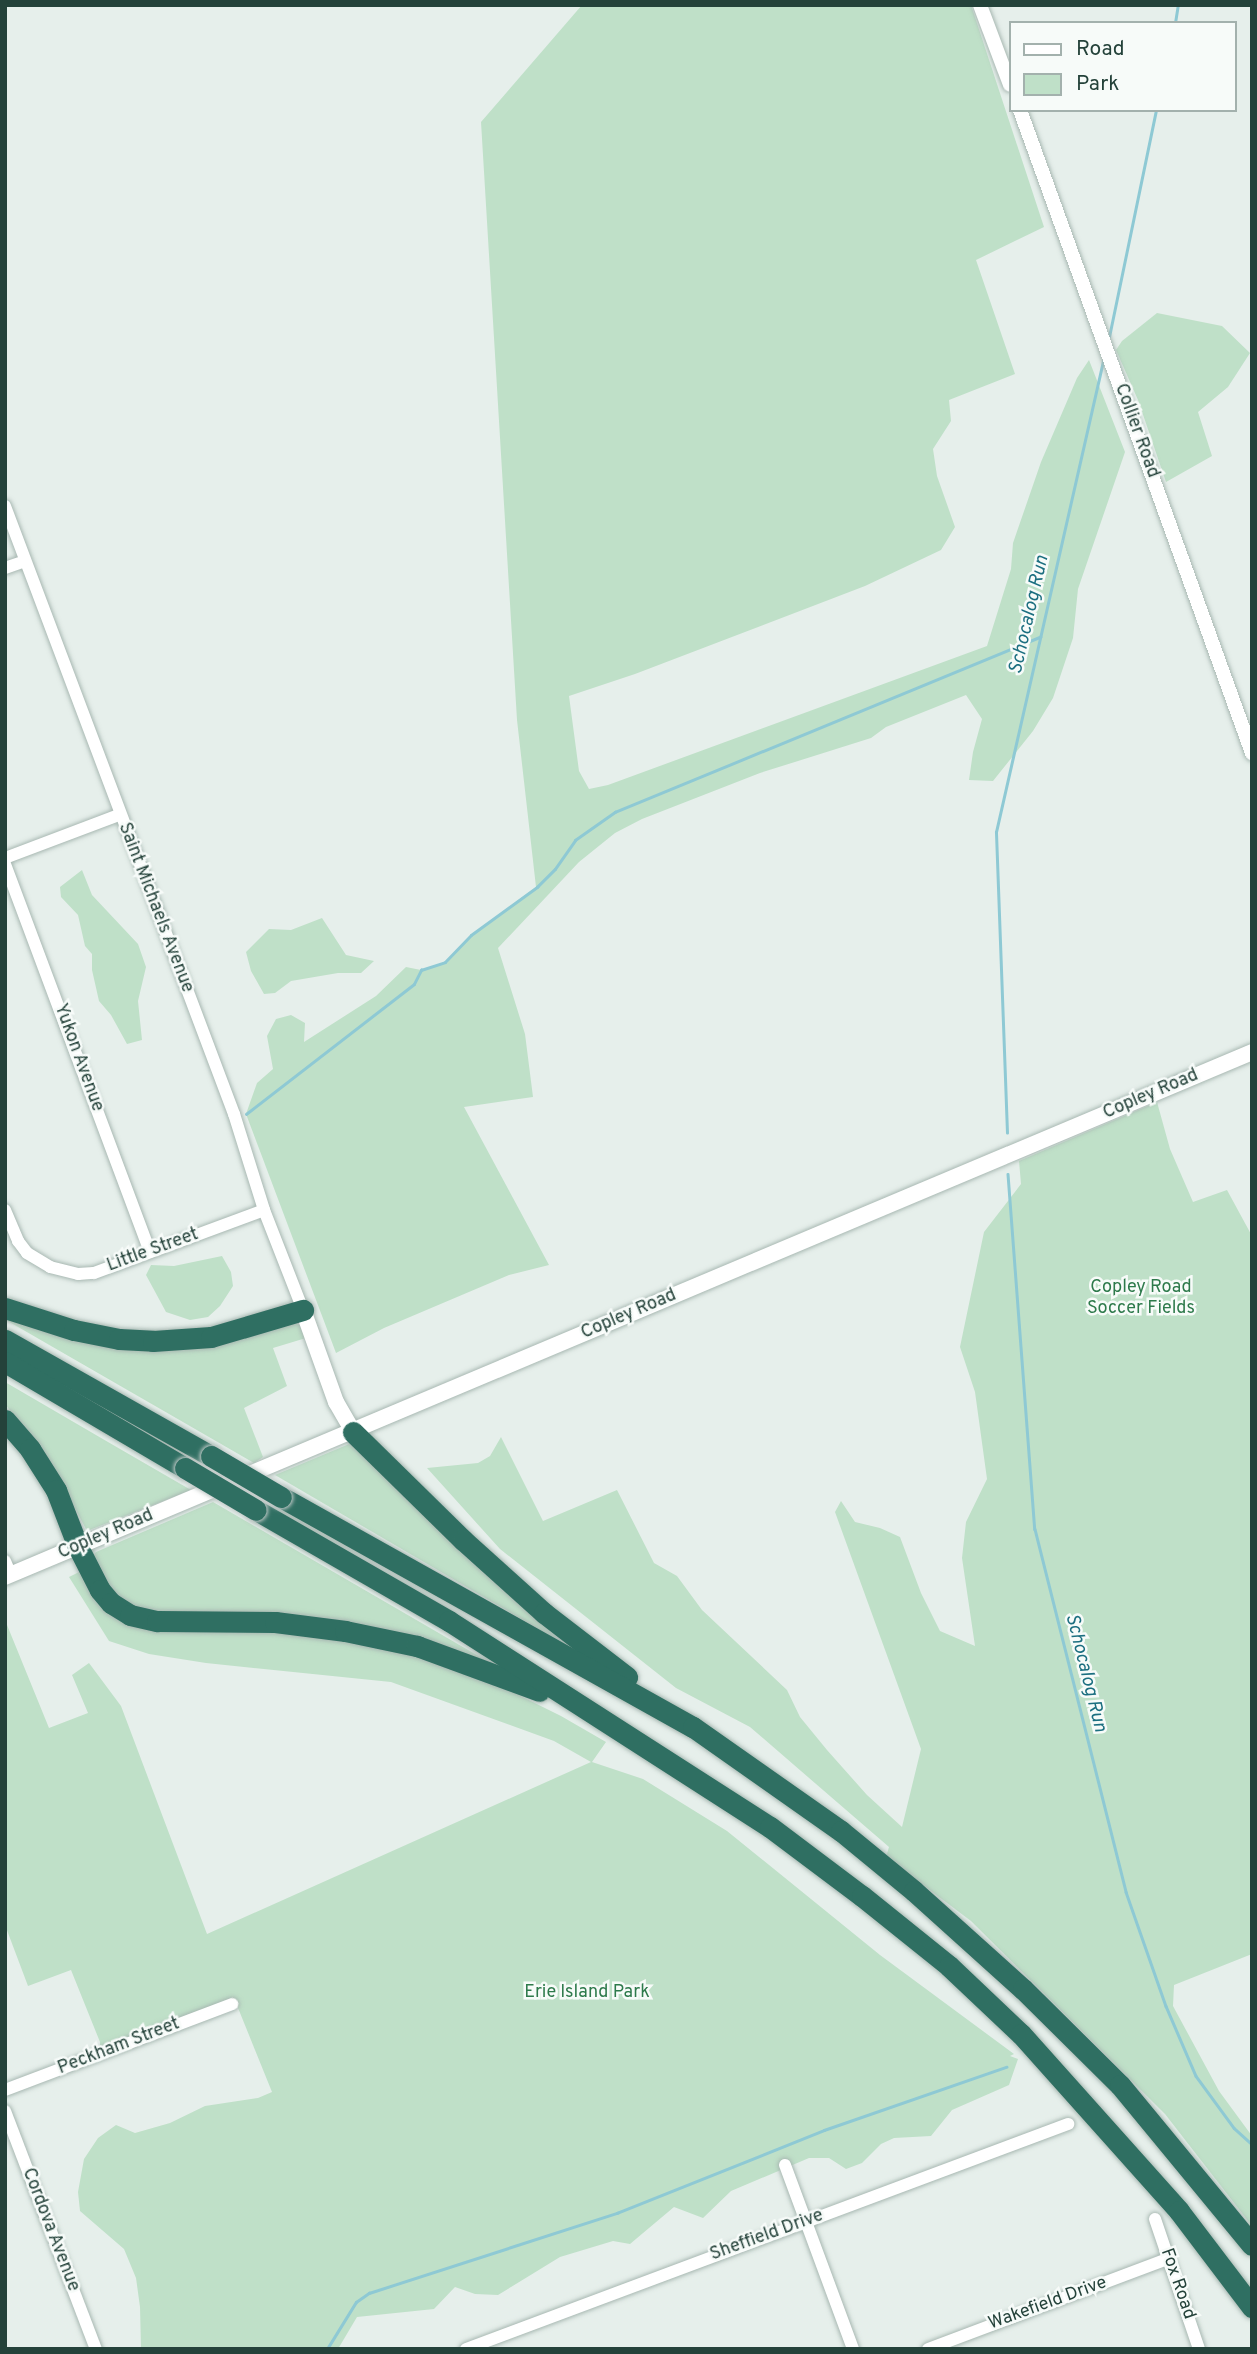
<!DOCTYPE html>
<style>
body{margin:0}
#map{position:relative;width:1257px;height:2354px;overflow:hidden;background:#e6efeb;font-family:Overpass,sans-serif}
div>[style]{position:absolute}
.green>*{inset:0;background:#bfe0c8}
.stream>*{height:2.5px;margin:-1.25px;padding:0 1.25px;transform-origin:1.25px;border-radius:1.25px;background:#8ec9d4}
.roads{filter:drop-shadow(0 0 2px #a8b8b2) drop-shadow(0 0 2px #a8b8b2)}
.minor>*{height:12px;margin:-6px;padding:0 6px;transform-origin:6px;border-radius:6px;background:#fff}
.tertiary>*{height:14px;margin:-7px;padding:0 7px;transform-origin:7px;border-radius:7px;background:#fff}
.secondary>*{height:16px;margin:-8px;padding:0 8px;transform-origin:8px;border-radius:8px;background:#fff}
.motorway>*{height:21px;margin:-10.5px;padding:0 10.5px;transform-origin:10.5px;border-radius:10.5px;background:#2f6f62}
.bridges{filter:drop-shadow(0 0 2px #c2cac8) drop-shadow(0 0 2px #c2cac8)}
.motorway-bridge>*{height:21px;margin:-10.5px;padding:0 10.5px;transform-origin:10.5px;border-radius:10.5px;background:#2f6f62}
span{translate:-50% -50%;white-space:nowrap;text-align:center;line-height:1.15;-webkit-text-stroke:5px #f7fbf9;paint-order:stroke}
.street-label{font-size:18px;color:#24423a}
.park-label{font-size:18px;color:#2d7a4b}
.water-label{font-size:19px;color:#1c6f80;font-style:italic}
.frame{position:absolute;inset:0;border:7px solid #24423a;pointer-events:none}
.legend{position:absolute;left:1009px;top:21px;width:228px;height:91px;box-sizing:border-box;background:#f7fbf9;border:2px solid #a3b1ad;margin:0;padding:9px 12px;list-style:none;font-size:21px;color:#24423a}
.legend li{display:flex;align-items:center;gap:14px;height:35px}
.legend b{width:35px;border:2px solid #a3b1ad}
</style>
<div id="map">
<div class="green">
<i style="clip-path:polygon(582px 5px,971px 5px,1044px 227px,976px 260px,1015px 374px,949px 400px,951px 421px,933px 449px,937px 476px,955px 527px,941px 550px,865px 586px,635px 674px,569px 696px,579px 771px,589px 789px,608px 785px,987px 646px,1011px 569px,1013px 543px,1041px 462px,1077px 378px,1089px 360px,1125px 452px,1078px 589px,1073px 638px,1053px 698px,1033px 731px,993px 781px,969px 780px,973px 752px,982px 719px,966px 695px,886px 727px,871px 738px,760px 773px,642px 819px,615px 833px,579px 862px,498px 948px,525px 1034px,533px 1097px,464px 1107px,549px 1265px,509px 1275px,384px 1328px,336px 1353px,246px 1114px,257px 1083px,273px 1069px,267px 1036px,276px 1019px,291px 1015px,305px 1023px,304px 1042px,376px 996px,406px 967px,421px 970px,445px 962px,471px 935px,536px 887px,517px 720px,481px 122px)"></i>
<i style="clip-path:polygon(1157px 313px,1222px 326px,1250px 353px,1228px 387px,1198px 412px,1212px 456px,1166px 482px,1138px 400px,1116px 350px,1122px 341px)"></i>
<i style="clip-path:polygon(82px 870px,92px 895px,138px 944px,146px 967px,138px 1001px,142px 1040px,127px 1044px,111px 1015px,99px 1001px,92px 970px,92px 954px,85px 946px,78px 915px,61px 897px,60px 887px)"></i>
<i style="clip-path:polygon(322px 918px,346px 955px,374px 961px,361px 973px,338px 973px,291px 981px,275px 993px,264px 994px,251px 971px,246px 952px,269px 929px,291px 930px)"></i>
<i style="clip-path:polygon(1157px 1102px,1170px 1149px,1193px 1202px,1227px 1190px,1252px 1236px,1252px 1954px,1174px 1985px,1173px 2006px,1219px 2091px,1252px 2136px,1252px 2226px,1165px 2114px,971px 1921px,886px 1857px,889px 1847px,750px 1727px,676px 1688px,500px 1549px,427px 1468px,478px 1463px,490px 1456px,501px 1437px,543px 1521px,617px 1490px,654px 1563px,677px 1576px,702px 1610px,787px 1690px,800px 1717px,827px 1750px,867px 1795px,902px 1827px,921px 1749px,835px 1512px,841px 1501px,855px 1522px,880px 1528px,900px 1537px,921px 1593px,940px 1631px,975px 1646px,962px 1558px,966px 1522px,987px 1479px,975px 1392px,960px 1347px,984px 1232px,1021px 1184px,1019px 1161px)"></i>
<i style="clip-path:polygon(222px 1256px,231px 1272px,233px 1286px,220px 1306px,208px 1317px,190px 1320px,166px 1312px,146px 1275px,151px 1265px,174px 1266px)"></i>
<i style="clip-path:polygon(8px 1316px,109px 1344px,291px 1321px,303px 1327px,306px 1338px,273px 1348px,287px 1386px,244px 1408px,263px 1457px,254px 1463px,6px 1320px)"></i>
<i style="clip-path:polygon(5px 1382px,108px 1442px,191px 1490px,87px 1531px,53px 1467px,5px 1404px)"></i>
<i style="clip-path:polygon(354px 1442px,556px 1636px,554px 1638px,275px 1475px)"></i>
<i style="clip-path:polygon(213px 1502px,487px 1661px,144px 1614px,117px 1600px,94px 1555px,96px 1552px)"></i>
<i style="clip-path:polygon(83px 1570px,98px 1599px,251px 1628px,343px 1636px,466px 1669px,561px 1716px,606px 1742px,592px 1762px,643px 1779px,727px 1831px,880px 1955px,1014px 2054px,1010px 2056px,1018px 2059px,1009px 2085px,952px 2110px,931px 2136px,894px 2138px,881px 2144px,862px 2163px,846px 2169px,829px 2158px,809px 2158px,731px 2191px,703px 2218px,674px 2207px,630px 2244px,613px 2241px,560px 2257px,498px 2295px,475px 2294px,455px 2287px,434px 2309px,357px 2317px,338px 2349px,141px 2349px,140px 2307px,136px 2278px,124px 2249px,80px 2211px,78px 2192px,84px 2159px,98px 2138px,116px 2125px,135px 2133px,170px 2123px,205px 2106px,258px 2098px,272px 2092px,234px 1998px,100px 2050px,100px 2042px,71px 1970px,28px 1986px,5px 1925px,5px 1620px,49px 1728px,88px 1713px,72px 1675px,89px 1663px,121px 1706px,207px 1934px,591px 1762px,554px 1741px,391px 1682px,206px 1663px,149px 1654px,109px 1641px,69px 1577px)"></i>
</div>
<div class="stream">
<i style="left:1175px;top:23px;width:18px;rotate:-81deg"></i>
<i style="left:1109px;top:337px;width:232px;rotate:-78.3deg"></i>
<i style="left:246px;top:1114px;width:212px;rotate:-37.7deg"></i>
<i style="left:414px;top:984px;width:16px;rotate:-63deg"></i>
<i style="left:421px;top:970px;width:25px;rotate:-18deg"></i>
<i style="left:445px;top:962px;width:37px;rotate:-46deg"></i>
<i style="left:471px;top:935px;width:82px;rotate:-36deg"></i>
<i style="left:537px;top:887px;width:25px;rotate:-45deg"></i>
<i style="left:555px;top:869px;width:35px;rotate:-55deg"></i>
<i style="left:575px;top:840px;width:49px;rotate:-35deg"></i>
<i style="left:615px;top:812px;width:460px;rotate:-22.4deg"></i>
<i style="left:1007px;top:1133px;width:301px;rotate:-92.1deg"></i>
<i style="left:996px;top:832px;width:483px;rotate:-77.2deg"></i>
<i style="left:1008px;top:1174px;width:356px;rotate:85.7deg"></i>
<i style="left:1035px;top:1529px;width:374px;rotate:75.9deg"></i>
<i style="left:1126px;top:1892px;width:121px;rotate:70.7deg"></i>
<i style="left:1166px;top:2006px;width:76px;rotate:66.8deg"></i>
<i style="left:1196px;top:2076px;width:64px;rotate:53.8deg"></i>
<i style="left:1234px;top:2128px;width:24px;rotate:42deg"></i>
<i style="left:327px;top:2349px;width:55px;rotate:-58.3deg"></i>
<i style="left:356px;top:2302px;width:16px;rotate:-35deg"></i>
<i style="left:369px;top:2293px;width:261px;rotate:-17.9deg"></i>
<i style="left:617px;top:2213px;width:223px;rotate:-21.8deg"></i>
<i style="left:824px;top:2130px;width:193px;rotate:-19.1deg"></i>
</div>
<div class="roads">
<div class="minor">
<i style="left:5px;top:506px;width:650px;rotate:69.36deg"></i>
<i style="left:234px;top:1114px;width:101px;rotate:72.6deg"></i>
<i style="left:264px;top:1210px;width:107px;rotate:68.7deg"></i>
<i style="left:5px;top:568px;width:21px;rotate:-19deg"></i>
<i style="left:5px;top:858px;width:122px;rotate:-20.7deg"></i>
<i style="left:5px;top:864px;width:414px;rotate:69.5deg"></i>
<i style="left:5px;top:1210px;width:34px;rotate:67deg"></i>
<i style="left:18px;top:1241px;width:15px;rotate:53deg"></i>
<i style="left:27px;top:1253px;width:27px;rotate:31deg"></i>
<i style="left:50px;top:1267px;width:29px;rotate:14deg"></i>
<i style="left:78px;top:1274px;width:16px;rotate:-4deg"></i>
<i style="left:94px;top:1273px;width:181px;rotate:-20.3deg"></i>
<i style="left:5px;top:1561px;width:15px;rotate:67deg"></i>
<i style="left:5px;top:2090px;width:243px;rotate:-20.7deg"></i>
<i style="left:5px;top:2111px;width:255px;rotate:69.1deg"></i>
<i style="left:785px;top:2165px;width:196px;rotate:69.7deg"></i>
<i style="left:1155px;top:2219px;width:137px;rotate:71.3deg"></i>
<i style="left:466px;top:2349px;width:643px;rotate:-20.49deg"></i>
<i style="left:928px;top:2349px;width:256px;rotate:-20.6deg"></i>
</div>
<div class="tertiary">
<i style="left:980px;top:5px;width:85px;rotate:69.4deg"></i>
<i style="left:1020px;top:110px;width:684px;rotate:70.16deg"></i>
</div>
<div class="secondary">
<i style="left:303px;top:1310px;width:98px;rotate:70.3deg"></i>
<i style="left:336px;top:1402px;width:34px;rotate:60deg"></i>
<i style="left:5px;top:1577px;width:1353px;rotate:-22.83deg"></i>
</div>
<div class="motorway">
<i style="left:5px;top:1308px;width:72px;rotate:17.7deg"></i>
<i style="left:74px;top:1330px;width:46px;rotate:11.3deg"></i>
<i style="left:119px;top:1339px;width:34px;rotate:3deg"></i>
<i style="left:153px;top:1341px;width:58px;rotate:-3.9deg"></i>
<i style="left:211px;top:1337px;width:96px;rotate:-16.4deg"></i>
<i style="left:5px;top:1340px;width:236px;rotate:29.4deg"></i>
<i style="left:5px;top:1362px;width:209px;rotate:30.5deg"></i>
<i style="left:5px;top:1420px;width:38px;rotate:49deg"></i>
<i style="left:30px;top:1449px;width:49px;rotate:57.6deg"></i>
<i style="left:56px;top:1490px;width:61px;rotate:68.9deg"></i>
<i style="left:78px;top:1547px;width:48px;rotate:62.9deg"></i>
<i style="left:100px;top:1590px;width:17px;rotate:50deg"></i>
<i style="left:111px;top:1603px;width:22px;rotate:32deg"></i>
<i style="left:130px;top:1615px;width:28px;rotate:13deg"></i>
<i style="left:157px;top:1621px;width:118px;rotate:0.5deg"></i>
<i style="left:275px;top:1622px;width:71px;rotate:7.3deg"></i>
<i style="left:345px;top:1631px;width:74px;rotate:11.8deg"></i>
<i style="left:417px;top:1646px;width:130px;rotate:20.2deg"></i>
<i style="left:353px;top:1432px;width:154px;rotate:44.5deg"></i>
<i style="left:463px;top:1540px;width:109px;rotate:42deg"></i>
<i style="left:544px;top:1613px;width:105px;rotate:37.6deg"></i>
<i style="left:281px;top:1497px;width:472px;rotate:29.2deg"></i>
<i style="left:693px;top:1727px;width:181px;rotate:35.1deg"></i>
<i style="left:841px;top:1831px;width:94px;rotate:39.4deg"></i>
<i style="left:914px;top:1891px;width:147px;rotate:42deg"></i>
<i style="left:1023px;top:1989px;width:136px;rotate:44.7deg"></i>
<i style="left:1120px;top:2085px;width:207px;rotate:50.5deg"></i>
<i style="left:256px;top:1510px;width:223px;rotate:29.9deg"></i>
<i style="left:449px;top:1621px;width:381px;rotate:32.7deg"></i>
<i style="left:770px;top:1827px;width:115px;rotate:36.9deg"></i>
<i style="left:862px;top:1896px;width:112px;rotate:38.8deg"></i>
<i style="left:949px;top:1966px;width:99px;rotate:43.4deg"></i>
<i style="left:1021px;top:2034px;width:237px;rotate:48.2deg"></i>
<i style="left:1179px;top:2211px;width:121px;rotate:52.8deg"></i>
</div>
</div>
<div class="bridges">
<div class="motorway-bridge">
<i style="left:211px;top:1456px;width:81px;rotate:30.4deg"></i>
<i style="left:185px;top:1468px;width:82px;rotate:30.6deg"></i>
</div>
</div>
<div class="street-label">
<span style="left:1136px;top:431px;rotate:70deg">Collier Road</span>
<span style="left:155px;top:908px;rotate:69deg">Saint Michaels Avenue</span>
<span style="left:78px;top:1058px;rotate:70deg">Yukon Avenue</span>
<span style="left:1151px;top:1095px;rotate:-23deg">Copley Road</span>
<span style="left:153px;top:1251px;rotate:-20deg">Little Street</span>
<span style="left:629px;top:1315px;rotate:-23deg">Copley Road</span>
<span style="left:106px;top:1535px;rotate:-23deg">Copley Road</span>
<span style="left:119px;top:2047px;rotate:-21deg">Peckham Street</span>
<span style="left:50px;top:2230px;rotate:69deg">Cordova Avenue</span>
<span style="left:767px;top:2236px;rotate:-20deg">Sheffield Drive</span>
<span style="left:1177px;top:2284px;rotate:71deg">Fox Road</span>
<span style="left:1048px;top:2304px;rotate:-20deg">Wakefield Drive</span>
</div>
<div class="park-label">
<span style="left:1141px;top:1299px">Copley Road<br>Soccer Fields</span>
<span style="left:587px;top:1993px">Erie Island Park</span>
</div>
<div class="water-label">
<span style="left:1030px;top:615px;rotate:-77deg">Schocalog Run</span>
<span style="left:1085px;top:1673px;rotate:76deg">Schocalog Run</span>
</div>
<div class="frame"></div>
<ul class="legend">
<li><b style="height:9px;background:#fff"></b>Road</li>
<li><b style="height:19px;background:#bfe0c8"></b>Park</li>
</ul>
</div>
